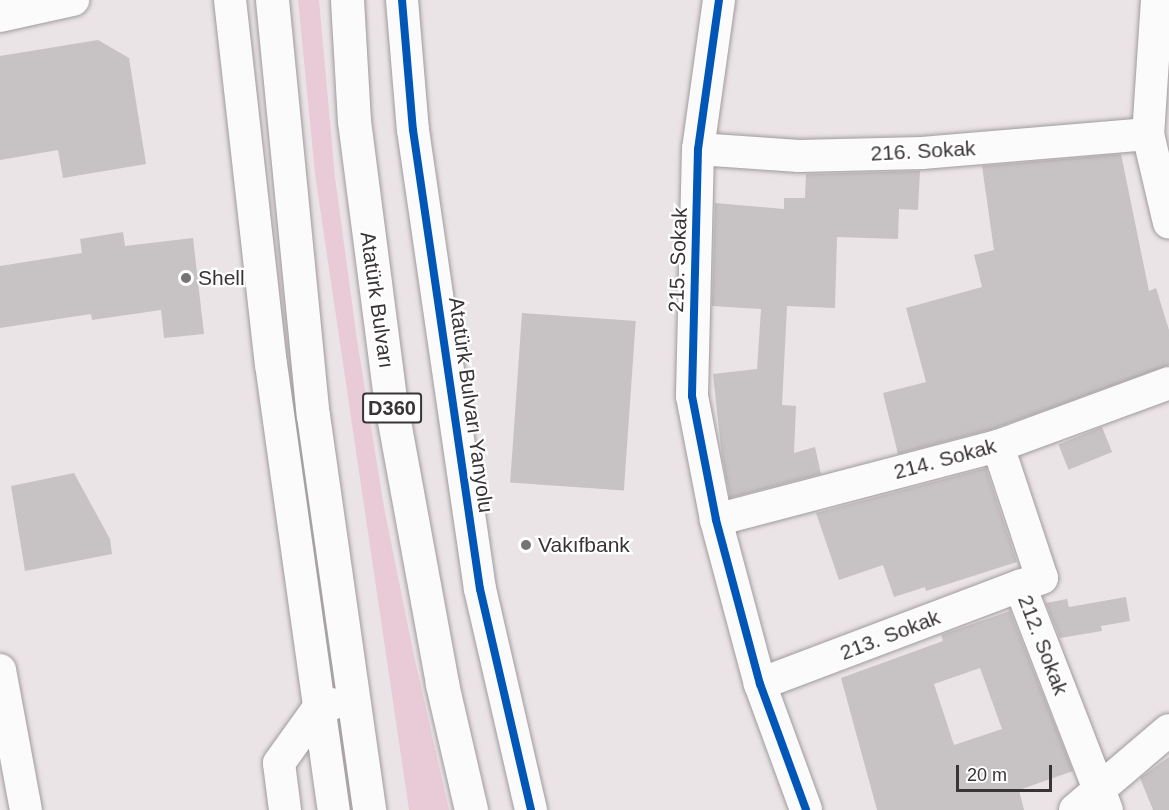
<!DOCTYPE html>
<meta charset="utf-8">
<style>
body{margin:0}
#map{position:relative;width:1169px;height:810px;overflow:hidden;background:#ebe4e6;font-family:Arial,sans-serif}
div>[style]{position:absolute}
.green>*{inset:0;background:#e8cbd6}
.building>*{inset:0;background:#c7c2c4;transform-origin:0 0}
.roads{filter:drop-shadow(0 0 2px #a09b9d) drop-shadow(0 0 2px #a09b9d)}
.minor>*{height:32px;margin:-16px;padding:0 16px;transform-origin:16px;border-radius:16px;background:#fcfbfb}
.highway>*{height:33px;margin:-16.5px;padding:0 16.5px;transform-origin:16.5px;border-radius:16.5px;background:#fcfbfb}
.cycleway>*{height:8px;margin:-4px;padding:0 4px;transform-origin:4px;border-radius:4px;background:#0057b8}
.dots>*{width:16px;height:16px;translate:-50% -50%;box-sizing:border-box;border:3px solid #fff;border-radius:50%}
span{translate:-50% -50%;white-space:nowrap;text-align:center;line-height:1.15;-webkit-text-stroke:4.5px #fff;paint-order:stroke}
.shield-label span{padding:2px 4px;background:#fff;border:2px solid;border-radius:4px;-webkit-text-stroke-width:0}
.shield-label{font-size:20px;color:#393435;font-weight:700}
.street-label{font-size:21px;color:#393435}
.poi-label{font-size:21px;color:#393435}
.left{translate:0 -50%;text-align:left}
.scale{position:absolute;left:956px;top:765px;width:96px;height:27px;box-sizing:border-box;border:3px solid #393435;border-top:0;padding-left:8px;font-size:18px;line-height:21px;white-space:nowrap;color:#393435;-webkit-text-stroke:4px #fff;paint-order:stroke}
</style>
<div id="map">
<div class="green">
<i style="clip-path:polygon(298px 0,319px 0,335px 177px,357px 340px,384px 507px,413px 651px,449px 810px,409px 810px,315px 174px)"></i>
</div>
<div class="building">
<i style="clip-path:polygon(98px 40px,129px 58px,146px 164px,63px 178px,58px 150px,0 160px,0 56px)"></i>
<i style="clip-path:polygon(1121px 154px,1149px 291px,1156px 288px,1169px 330px,1169px 365px,993px 429px,898px 454px,883px 393px,926px 382px,906px 308px,982px 287px,974px 255px,994px 250px,982px 166px)"></i>
<i style="clip-path:polygon(920px 171px,918px 210px,899px 209px,898px 239px,837px 237px,835px 308px,787px 306px,782px 405px,796px 406px,794px 453px,815px 447px,821px 474px,730px 498px,722px 457px,713px 374px,757px 369px,761px 309px,712px 306px,715px 203px,784px 209px,784px 198px,805px 198px,806px 174px)"></i>
<i style="clip-path:polygon(123px 232px,125px 246px,193px 238px,204px 334px,164px 338px,161px 310px,92px 320px,91px 314px,0 328px,0 266px,82px 253px,80px 239px)"></i>
<i style="left:522px;top:313px;width:114px;height:170px;rotate:4deg"></i>
<i style="left:1102px;top:427px;width:27px;height:47px;rotate:68deg"></i>
<i style="clip-path:polygon(986px 468px,1017px 562px,926px 591px,925px 587px,894px 597px,883px 565px,839px 580px,816px 513px)"></i>
<i style="clip-path:polygon(74px 473px,110px 539px,112px 554px,25px 571px,11px 486px)"></i>
<i style="clip-path:polygon(1126px 597px,1130px 621px,1101px 626px,1102px 631px,1060px 638px,1046px 603px,1067px 599px,1069px 607px)"></i>
<i style="clip-path:polygon(evenodd,1010px 611px,1073px 771px,1019px 790px,1024px 810px,877px 810px,841px 678px,943px 641px,941px 635px,1010px 611px,980px 668px,1002px 729px,954px 745px,934px 684px,980px 668px)"></i>
<i style="clip-path:polygon(1169px 757px,1169px 810px,1153px 810px,1140px 778px)"></i>
</div>
<div class="roads">
<div class="minor">
<i style="left:230px;top:0;width:366px;rotate:83.6deg"></i>
<i style="left:271px;top:364px;width:450px;rotate:82deg"></i>
<i style="left:402px;top:0;width:130px;rotate:85.2deg"></i>
<i style="left:413px;top:130px;width:464px;rotate:81.7deg"></i>
<i style="left:480px;top:589px;width:227px;rotate:77deg"></i>
<i style="left:719px;top:0;width:150px;rotate:98deg"></i>
<i style="left:698px;top:149px;width:247px;rotate:91.4deg"></i>
<i style="left:692px;top:396px;width:126px;rotate:79deg"></i>
<i style="left:716px;top:520px;width:170px;rotate:75deg"></i>
<i style="left:760px;top:684px;width:134px;rotate:69.9deg"></i>
<i style="left:1157px;top:0;width:134px;rotate:93.8deg"></i>
<i style="left:1148px;top:134px;width:91px;rotate:76.7deg"></i>
<i style="left:0;top:16px;width:75px;rotate:-12.4deg"></i>
<i style="left:698px;top:149px;width:101px;rotate:4deg"></i>
<i style="left:799px;top:156px;width:123px;rotate:-1.4deg"></i>
<i style="left:922px;top:153px;width:227px;rotate:-4.8deg"></i>
<i style="left:998px;top:446px;width:139px;rotate:71.6deg"></i>
<i style="left:1042px;top:578px;width:23px;rotate:160deg"></i>
<i style="left:1020px;top:586px;width:240px;rotate:68.8deg"></i>
<i style="left:716px;top:520px;width:292px;rotate:-14.7deg"></i>
<i style="left:998px;top:446px;width:182px;rotate:-20.2deg"></i>
<i style="left:0;top:670px;width:142px;rotate:79.5deg"></i>
<i style="left:760px;top:684px;width:278px;rotate:-20.7deg"></i>
<i style="left:285px;top:810px;width:47px;rotate:-97.3deg"></i>
<i style="left:279px;top:763px;width:70px;rotate:-54.3deg"></i>
<i style="left:320px;top:706px;width:12px;rotate:-9deg"></i>
<i style="left:1075px;top:810px;width:123px;rotate:-40.4deg"></i>
</div>
<div class="highway">
<i style="left:272px;top:0;width:417px;rotate:84.4deg"></i>
<i style="left:313px;top:415px;width:399px;rotate:81.9deg"></i>
<i style="left:347px;top:0;width:121px;rotate:86.7deg"></i>
<i style="left:354px;top:121px;width:286px;rotate:82.6deg"></i>
<i style="left:391px;top:405px;width:284px;rotate:79.6deg"></i>
<i style="left:442px;top:684px;width:129px;rotate:77deg"></i>
</div>
</div>
<div class="cycleway">
<i style="left:402px;top:0;width:130px;rotate:85.2deg"></i>
<i style="left:413px;top:130px;width:464px;rotate:81.7deg"></i>
<i style="left:480px;top:589px;width:227px;rotate:77deg"></i>
<i style="left:719px;top:0;width:150px;rotate:98deg"></i>
<i style="left:698px;top:149px;width:247px;rotate:91.4deg"></i>
<i style="left:692px;top:396px;width:126px;rotate:79deg"></i>
<i style="left:716px;top:520px;width:170px;rotate:75deg"></i>
<i style="left:760px;top:684px;width:134px;rotate:69.9deg"></i>
</div>
<div class="dots">
<i style="left:186px;top:278px;background:#777273"></i>
<i style="left:526px;top:545px;background:#777273"></i>
</div>
<div class="shield-label">
<span style="left:392px;top:408px">D360</span>
</div>
<div class="street-label">
<span style="left:923px;top:151px;rotate:-3deg">216. Sokak</span>
<span style="left:678px;top:260px;rotate:-88deg">215. Sokak</span>
<span style="left:377px;top:300px;rotate:82deg">Atatürk Bulvarı</span>
<span style="left:471px;top:405px;rotate:82deg">Atatürk Bulvarı Yanyolu</span>
<span style="left:945px;top:459px;rotate:-15deg">214. Sokak</span>
<span style="left:890px;top:635px;rotate:-21deg">213. Sokak</span>
<span style="left:1043px;top:645px;rotate:69deg">212. Sokak</span>
</div>
<div class="poi-label">
<span class="left" style="left:198px;top:278px">Shell</span>
<span class="left" style="left:538px;top:545px">Vakıfbank</span>
</div>
<div class="scale">20 m</div>
</div>
